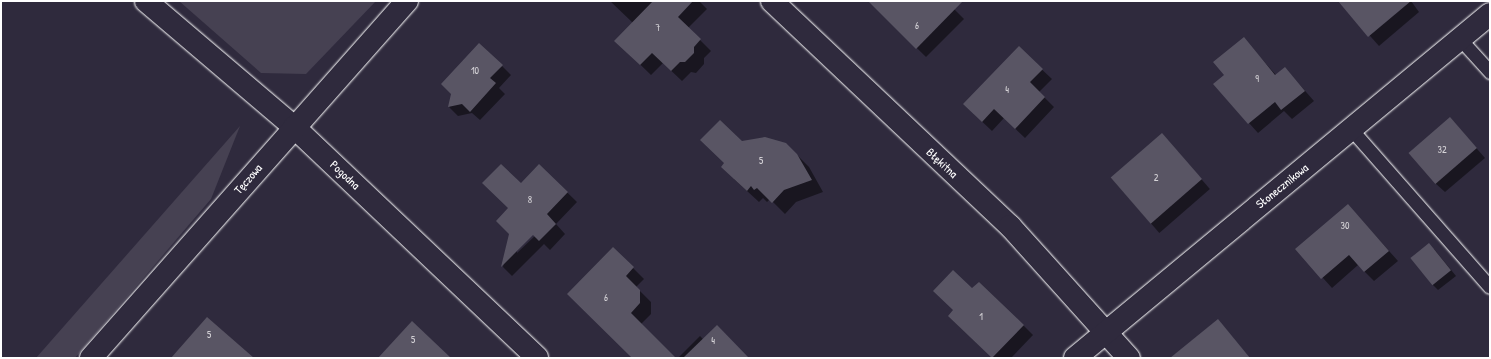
<!DOCTYPE html>
<meta charset="utf-8">
<style>
body{margin:0}
#map{position:relative;width:1491px;height:359px;overflow:hidden;background:#2f2a3d;font-family:"Patrick Hand",sans-serif}
div>[style]{position:absolute}
.green>*{inset:0;background:#464152}
.shadow>*{inset:0;background:#0007;transform-origin:0 0}
.building>*{inset:0;background:#595564;transform-origin:0 0}
.roads{filter:drop-shadow(0 0 1px #fff) drop-shadow(0 0 1px #fff)}
.service>*{height:13px;margin:-6.5px;padding:0 6.5px;transform-origin:6.5px;border-radius:6.5px;background:#2f2a3d}
.minor>*{height:22px;margin:-11px;padding:0 11px;transform-origin:11px;border-radius:11px;background:#2f2a3d}
span{translate:-50% -50%;white-space:nowrap;text-align:center;line-height:1.15;-webkit-text-stroke:4px #2f2a3d;paint-order:stroke}
.number-label{font-size:10px;color:#d6d4d8}
.number-label span{-webkit-text-stroke-width:0}
.street-label{font-size:12px;color:#fff}
.frame{position:absolute;inset:0;border:2px solid #fff;pointer-events:none}
</style>
<div id="map">
<div class="green">
<i style="clip-path:polygon(179px 1px,376px 1px,306px 74px,261px 73px)"></i>
<i style="clip-path:polygon(240px 126px,211px 199px,75px 358px,36px 358px)"></i>
</div>
<div class="shadow">
<i style="clip-path:polygon(610px 1px,699px 1px,707px 9px,688px 28px,711px 51px,704px 58px,704px 64px,696px 73px,691px 72px,682px 81px,663px 63px,651px 75px,616px 41px,633px 23px)"></i>
<i style="clip-path:polygon(878px 1px,946px 1px,964px 19px,926px 57px,874px 6px)"></i>
<i style="clip-path:polygon(1339px 1px,1411px 1px,1419px 12px,1379px 46px)"></i>
<i style="clip-path:polygon(1244px 39px,1276px 75px,1285px 68px,1314px 101px,1292px 119px,1284px 111px,1258px 133px,1249px 123px,1225px 75px)"></i>
<i style="clip-path:polygon(1019px 48px,1052px 79px,1039px 92px,1054px 107px,1025px 138px,1004px 118px,992px 131px,974px 114px)"></i>
<i style="clip-path:polygon(502px 66px,511px 75px,499px 88px,505px 94px,480px 120px,472px 113px,458px 116px,449px 107px)"></i>
<i style="clip-path:polygon(1450px 118px,1485px 158px,1445px 192px,1435px 183px)"></i>
<i style="left:1162px;top:134px;width:73px;height:67px;rotate:49deg"></i>
<i style="clip-path:polygon(741px 142px,786px 144px,809px 167px,823px 192px,796px 202px,785px 214px,770px 199px,767px 202px,763px 198px,759px 202px,734px 179px)"></i>
<i style="clip-path:polygon(evenodd,539px 165px,577px 202px,556px 224px,565px 234px,550px 250px,544px 244px,512px 276px,503px 267px,510px 234px,509px 209px,521px 184px,539px 165px,536px 231px,538px 233px,517px 253px,517px 251px,536px 231px)"></i>
<i style="clip-path:polygon(1348px 205px,1398px 261px,1374px 281px,1358px 265px,1332px 288px,1297px 249px)"></i>
<i style="clip-path:polygon(613px 248px,644px 279px,636px 287px,651px 302px,651px 314px,641px 324px,675px 358px,634px 358px)"></i>
<i style="clip-path:polygon(1434px 249px,1456px 276px,1438px 290px,1433px 285px)"></i>
<i style="clip-path:polygon(1023px 325px,1033px 335px,1011px 358px,993px 358px,959px 326px)"></i>
<i style="clip-path:polygon(700px 336px,703px 339px,748px 358px,678px 358px)"></i>
</div>
<div class="building">
<i style="clip-path:polygon(653px 1px,693px 1px,678px 17px,701px 39px,694px 47px,694px 53px,685px 62px,680px 62px,671px 71px,652px 53px,640px 65px,614px 41px)"></i>
<i style="clip-path:polygon(868px 1px,963px 1px,916px 49px)"></i>
<i style="clip-path:polygon(1338px 1px,1411px 1px,1368px 37px)"></i>
<i style="clip-path:polygon(1244px 37px,1275px 75px,1285px 67px,1305px 91px,1281px 110px,1275px 102px,1248px 124px,1213px 84px,1224px 75px,1213px 62px)"></i>
<i style="clip-path:polygon(479px 43px,503px 65px,490px 78px,496px 83px,470px 112px,462px 104px,448px 107px,451px 94px,441px 84px)"></i>
<i style="clip-path:polygon(1019px 46px,1043px 69px,1030px 82px,1045px 97px,1015px 129px,994px 109px,982px 122px,963px 104px)"></i>
<i style="left:1450px;top:117px;width:41px;height:55px;rotate:49deg"></i>
<i style="clip-path:polygon(720px 120px,742px 141px,765px 137px,786px 143px,797px 154px,812px 180px,784px 190px,772px 203px,757px 188px,754px 190px,751px 186px,747px 191px,721px 167px,724px 163px,700px 140px)"></i>
<i style="left:1162px;top:133px;width:61px;height:68px;rotate:49deg"></i>
<i style="clip-path:polygon(501px 164px,521px 183px,539px 164px,568px 192px,547px 214px,556px 224px,539px 241px,533px 235px,501px 267px,509px 234px,496px 221px,508px 208px,482px 183px)"></i>
<i style="clip-path:polygon(1348px 204px,1389px 251px,1364px 272px,1349px 255px,1321px 279px,1295px 249px)"></i>
<i style="left:1429px;top:243px;width:35px;height:24px;rotate:51deg"></i>
<i style="clip-path:polygon(613px 247px,634px 267px,626px 276px,640px 290px,640px 303px,631px 313px,676px 358px,632px 358px,567px 294px)"></i>
<i style="clip-path:polygon(953px 270px,972px 288px,979px 282px,1024px 325px,992px 358px,948px 316px,953px 310px,933px 291px)"></i>
<i style="clip-path:polygon(207px 317px,254px 358px,171px 358px)"></i>
<i style="clip-path:polygon(1218px 319px,1250px 358px,1170px 358px)"></i>
<i style="clip-path:polygon(412px 321px,451px 358px,378px 358px)"></i>
<i style="clip-path:polygon(717px 325px,749px 358px,683px 358px)"></i>
</div>
<div class="roads">
<div class="service">
<i style="left:1460px;top:39px;width:45px;rotate:47.7deg"></i>
<i style="left:1351px;top:129px;width:210px;rotate:48.7deg"></i>
</div>
<div class="minor">
<i style="left:146px;top:1px;width:194px;rotate:40.4deg"></i>
<i style="left:294px;top:127px;width:335px;rotate:43.5deg"></i>
<i style="left:772px;top:1px;width:328px;rotate:43.4deg"></i>
<i style="left:1010px;top:226px;width:178px;rotate:48deg"></i>
<i style="left:91px;top:358px;width:477px;rotate:-48.5deg"></i>
<i style="left:1075px;top:358px;width:539px;rotate:-39.66deg"></i>
</div>
</div>
<div class="number-label">
<span style="left:917px;top:26px">6</span>
<span style="left:658px;top:28px">7</span>
<span style="left:475px;top:71px">10</span>
<span style="left:1257px;top:79px">9</span>
<span style="left:1007px;top:90px">4</span>
<span style="left:1442px;top:150px">32</span>
<span style="left:761px;top:161px">5</span>
<span style="left:1156px;top:178px">2</span>
<span style="left:530px;top:200px">8</span>
<span style="left:1345px;top:226px">30</span>
<span style="left:606px;top:298px">6</span>
<span style="left:981px;top:317px">1</span>
<span style="left:209px;top:335px">5</span>
<span style="left:413px;top:340px">5</span>
<span style="left:713px;top:341px">4</span>
</div>
<div class="street-label">
<span style="left:942px;top:163px;rotate:43deg">Błękitna</span>
<span style="left:345px;top:175px;rotate:43deg">Pogodna</span>
<span style="left:248px;top:179px;rotate:-49deg">Tęczowa</span>
<span style="left:1282px;top:186px;rotate:-39deg">Słonecznikowa</span>
</div>
<div class="frame"></div>
</div>
